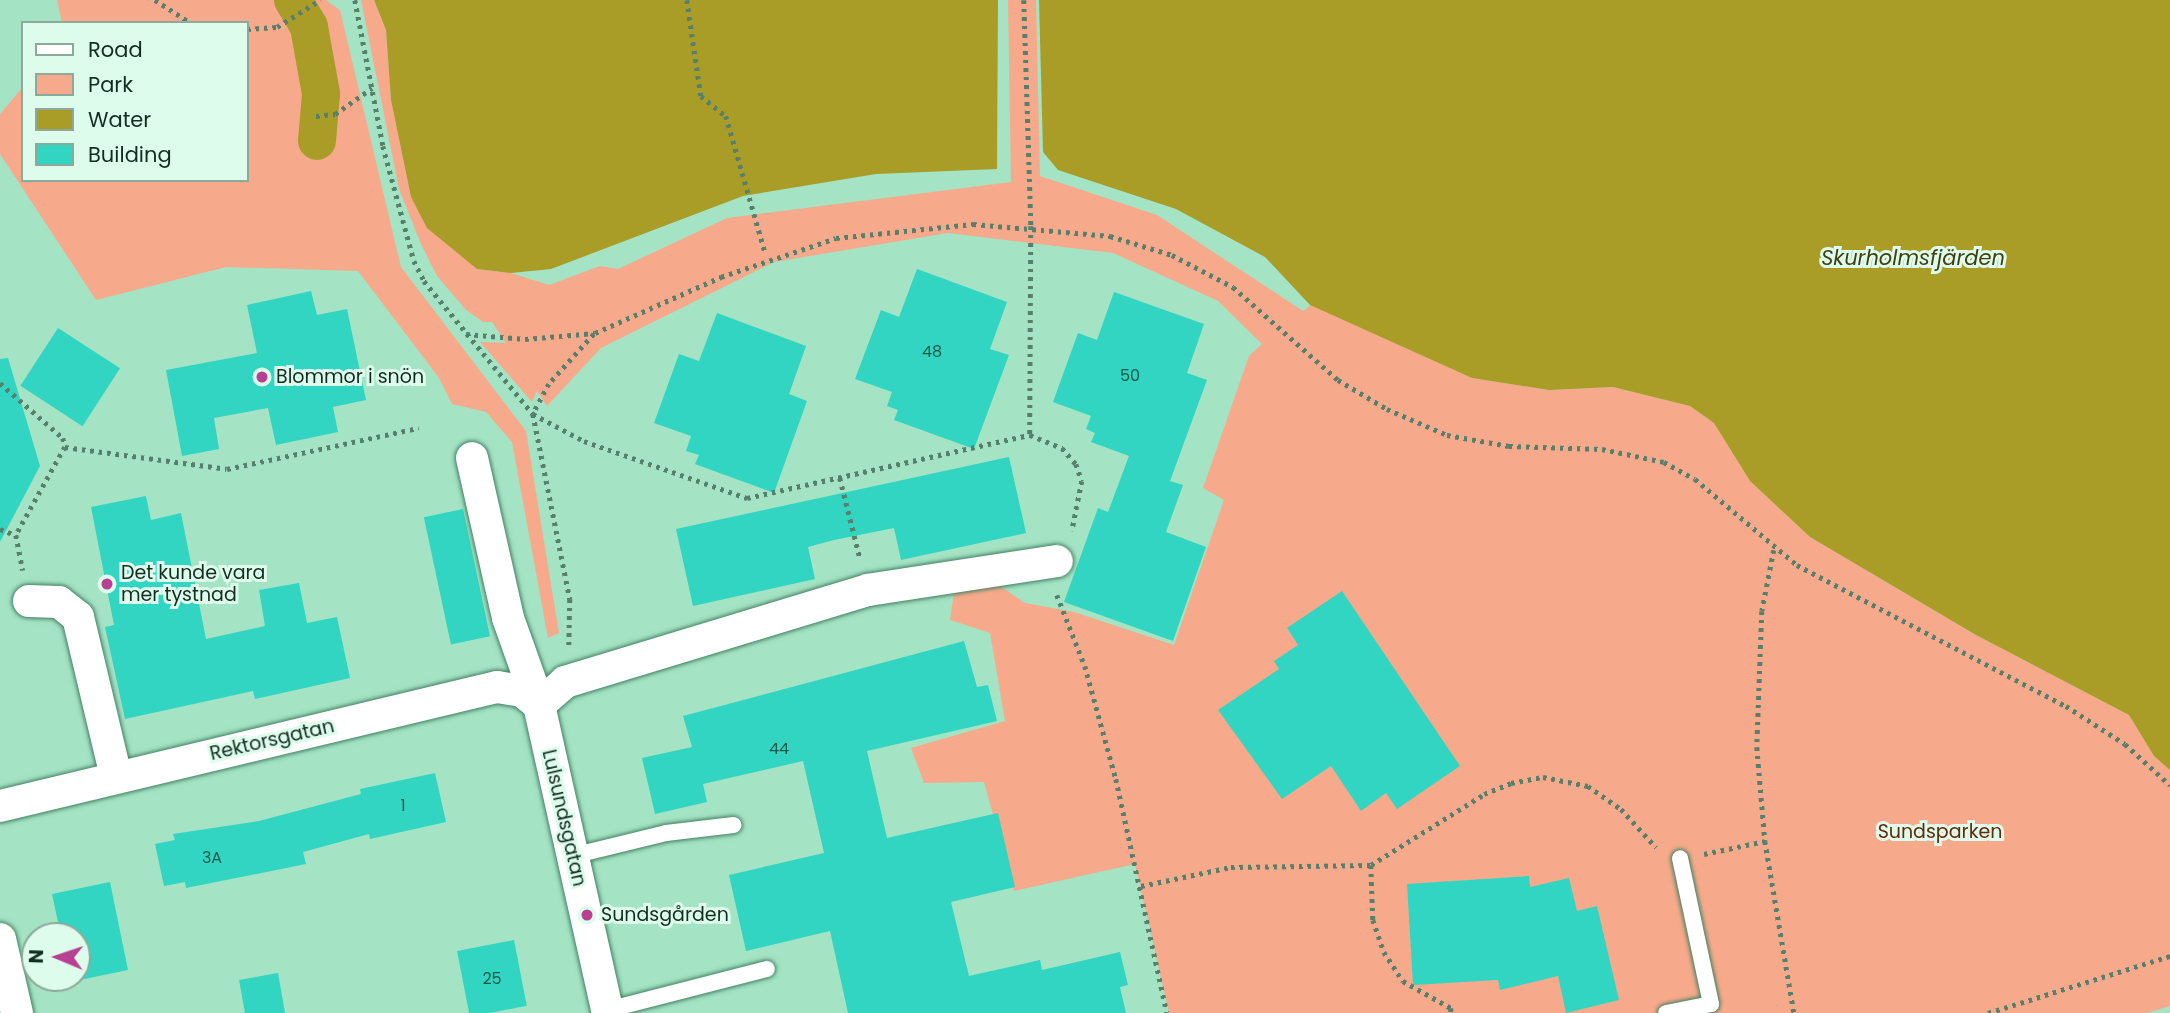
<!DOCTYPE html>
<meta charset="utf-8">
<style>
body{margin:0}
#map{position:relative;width:2170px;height:1013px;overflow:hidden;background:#a4e3c4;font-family:Poppins,sans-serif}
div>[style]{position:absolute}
.green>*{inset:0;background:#f7aa8b}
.water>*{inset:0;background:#a99c27}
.canal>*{height:38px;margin:-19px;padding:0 19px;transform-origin:19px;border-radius:19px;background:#a99c27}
.building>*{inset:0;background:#32d5c1;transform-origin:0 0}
.path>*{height:4.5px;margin-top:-2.25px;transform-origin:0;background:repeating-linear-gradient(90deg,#56806c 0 3.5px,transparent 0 8.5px)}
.roads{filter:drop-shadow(0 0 2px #448165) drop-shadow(0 0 2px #448165)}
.service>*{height:16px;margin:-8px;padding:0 8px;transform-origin:8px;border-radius:8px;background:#fff}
.minor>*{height:32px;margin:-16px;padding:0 16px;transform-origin:16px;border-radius:16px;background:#fff}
.dots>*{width:19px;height:19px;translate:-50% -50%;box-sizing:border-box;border:4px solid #ddfcec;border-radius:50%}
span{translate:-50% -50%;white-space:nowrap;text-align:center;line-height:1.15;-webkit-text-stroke:6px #ddfcec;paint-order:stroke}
.number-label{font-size:16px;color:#1c574a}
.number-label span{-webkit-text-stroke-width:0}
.poi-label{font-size:19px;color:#142d22}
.left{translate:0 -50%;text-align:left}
.street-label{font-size:19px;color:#142d22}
.park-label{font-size:19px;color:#65280a}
.water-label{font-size:21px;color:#433e10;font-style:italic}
.legend{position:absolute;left:21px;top:21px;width:228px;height:161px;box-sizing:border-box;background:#ddfcec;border:2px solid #8da99b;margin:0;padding:9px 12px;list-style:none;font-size:21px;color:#142d22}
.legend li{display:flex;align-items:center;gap:14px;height:35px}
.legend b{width:35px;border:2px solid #8da99b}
.north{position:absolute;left:21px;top:922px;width:70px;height:70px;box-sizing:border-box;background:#ddfcec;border:2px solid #8da99b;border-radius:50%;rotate:272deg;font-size:19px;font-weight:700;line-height:28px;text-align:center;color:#142d22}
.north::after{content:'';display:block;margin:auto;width:24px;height:32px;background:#b83f92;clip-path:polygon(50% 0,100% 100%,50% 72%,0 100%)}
</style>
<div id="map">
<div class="green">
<i style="clip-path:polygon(57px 0,326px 0,340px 10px,401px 267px,526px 431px,559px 633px,548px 638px,512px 442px,486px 412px,452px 404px,439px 378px,358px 271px,226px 267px,96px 300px,0 154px,0 114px,23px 87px,23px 180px,247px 180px,247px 23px,62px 23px)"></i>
<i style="clip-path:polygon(361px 0,374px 0,386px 30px,391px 100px,411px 197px,477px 269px,511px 273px,549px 285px,600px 266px,618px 269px,727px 218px,1011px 182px,1008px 0,1036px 0,1040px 176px,1157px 215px,1303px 311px,1311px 305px,1472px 378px,1549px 390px,1613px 387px,1690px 406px,1714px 423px,1750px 481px,1810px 537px,1976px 635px,2129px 715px,2154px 756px,2170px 770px,2170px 1006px,2147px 1013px,1169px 1013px,1135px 864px,1014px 891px,984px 782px,924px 783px,911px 748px,1005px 721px,990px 633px,950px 620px,956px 578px,990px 579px,1025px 603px,1074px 612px,1174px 645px,1224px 500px,1203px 488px,1249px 356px,1262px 344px,1218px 301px,1113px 253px,948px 233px,774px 262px,601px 348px,547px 406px,537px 391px,532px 402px,480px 342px,506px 343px,492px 322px,483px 322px,466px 310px,437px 276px,421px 244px,399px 189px)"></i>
</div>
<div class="water">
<i style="clip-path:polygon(374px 0,998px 0,997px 169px,876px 174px,743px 196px,551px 269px,511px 273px,477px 269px,427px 228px,411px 197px,391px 100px,386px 30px)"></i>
<i style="clip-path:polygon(1039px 0,2170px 0,2170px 770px,2154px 756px,2129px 715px,1976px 635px,1810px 537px,1750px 481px,1714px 423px,1690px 406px,1613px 387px,1549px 390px,1472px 378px,1310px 305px,1265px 257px,1176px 209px,1058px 170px,1043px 152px)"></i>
</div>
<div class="canal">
<i style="left:293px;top:0;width:31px;rotate:59deg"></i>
<i style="left:309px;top:27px;width:68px;rotate:79.8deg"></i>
<i style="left:321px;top:94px;width:47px;rotate:94.9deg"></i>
</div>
<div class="building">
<i style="clip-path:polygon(917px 269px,1007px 302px,990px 349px,1009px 355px,974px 449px,894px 420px,898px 410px,887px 406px,892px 392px,855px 379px,881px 310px,899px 317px)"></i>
<i style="clip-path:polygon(311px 291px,317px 315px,347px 309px,366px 400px,333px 407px,338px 432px,276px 445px,268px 408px,214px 418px,219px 449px,182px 456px,166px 370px,257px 353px,247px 305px)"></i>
<i style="clip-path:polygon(1114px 292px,1204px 324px,1187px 373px,1207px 380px,1170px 481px,1183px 485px,1166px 532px,1206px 547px,1173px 641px,1064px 602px,1098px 508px,1108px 512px,1129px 456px,1091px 442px,1095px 433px,1086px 429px,1091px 416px,1053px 402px,1078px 333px,1097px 340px)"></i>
<i style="clip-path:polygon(717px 313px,806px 346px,789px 394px,807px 401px,774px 493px,695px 464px,699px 455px,686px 451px,691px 436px,654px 423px,679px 354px,699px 361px)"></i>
<i style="left:58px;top:328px;width:74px;height:69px;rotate:33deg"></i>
<i style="clip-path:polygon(8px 358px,40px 466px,0 542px,0 359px)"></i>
<i style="clip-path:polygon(1009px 457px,1026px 533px,901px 560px,894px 528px,834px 540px,808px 547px,815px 579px,693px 606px,676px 529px)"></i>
<i style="clip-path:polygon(146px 496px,151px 520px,181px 513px,206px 639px,265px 626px,259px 590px,299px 583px,307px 623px,337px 617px,350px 678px,255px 699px,253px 691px,125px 719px,105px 627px,114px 625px,91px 507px)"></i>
<i style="left:463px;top:509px;width:130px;height:40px;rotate:78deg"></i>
<i style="clip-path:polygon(1342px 591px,1460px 766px,1397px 809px,1386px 793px,1361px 811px,1331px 766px,1282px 799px,1218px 710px,1279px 669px,1274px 661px,1298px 645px,1287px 628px)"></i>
<i style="clip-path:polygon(964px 641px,977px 687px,988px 685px,997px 721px,867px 751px,887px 838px,998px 813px,1015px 887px,951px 902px,969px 976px,1040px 960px,1042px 970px,1120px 952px,1128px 985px,1120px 987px,1126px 1013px,848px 1013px,830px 931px,746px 951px,729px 875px,824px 853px,803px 761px,703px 784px,707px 802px,655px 814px,642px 758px,692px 747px,683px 716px)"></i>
<i style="clip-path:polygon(435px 773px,446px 822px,370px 839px,369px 834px,303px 852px,306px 864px,186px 888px,185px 882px,164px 886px,155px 844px,175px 840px,173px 834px,259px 821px,361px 794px,360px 789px)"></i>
<i style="clip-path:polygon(1529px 876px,1530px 887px,1569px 878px,1577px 911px,1597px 906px,1619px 1000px,1566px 1013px,1558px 976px,1500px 990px,1498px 980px,1413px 985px,1407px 884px)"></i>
<i style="clip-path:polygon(110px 882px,128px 970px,70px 982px,69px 978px,77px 978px,77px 936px,61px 936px,52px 894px)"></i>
<i style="left:514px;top:940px;width:67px;height:58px;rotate:79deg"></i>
<i style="clip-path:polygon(278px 973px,285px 1013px,245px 1013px,239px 980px)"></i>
</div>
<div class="path">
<i style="left:155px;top:0;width:43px;rotate:32.6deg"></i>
<i style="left:355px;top:0;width:149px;rotate:79.1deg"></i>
<i style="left:383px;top:146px;width:119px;rotate:74.9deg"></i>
<i style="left:414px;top:261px;width:22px;rotate:63deg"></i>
<i style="left:424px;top:281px;width:172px;rotate:50.7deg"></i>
<i style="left:533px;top:414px;width:189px;rotate:78.7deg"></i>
<i style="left:570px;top:599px;width:46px;rotate:91.2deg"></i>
<i style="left:687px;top:0;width:97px;rotate:81.7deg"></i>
<i style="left:701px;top:96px;width:32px;rotate:39deg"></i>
<i style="left:726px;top:116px;width:141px;rotate:74deg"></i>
<i style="left:1024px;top:0;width:226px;rotate:88.2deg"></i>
<i style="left:1031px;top:226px;width:209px;rotate:90.3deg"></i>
<i style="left:247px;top:29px;width:30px;rotate:-4deg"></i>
<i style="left:277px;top:27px;width:51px;rotate:-32.1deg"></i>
<i style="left:316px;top:116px;width:19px;rotate:-6deg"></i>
<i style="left:335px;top:114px;width:45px;rotate:-35.1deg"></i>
<i style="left:466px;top:334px;width:59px;rotate:4.8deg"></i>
<i style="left:525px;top:339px;width:70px;rotate:-4.9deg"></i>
<i style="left:595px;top:333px;width:138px;rotate:-24deg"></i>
<i style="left:721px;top:277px;width:121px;rotate:-18.7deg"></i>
<i style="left:836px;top:238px;width:138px;rotate:-5.8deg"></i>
<i style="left:973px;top:224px;width:138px;rotate:5deg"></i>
<i style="left:1110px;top:236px;width:65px;rotate:17deg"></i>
<i style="left:1172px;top:255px;width:69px;rotate:27.7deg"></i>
<i style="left:1233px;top:287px;width:140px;rotate:41.5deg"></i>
<i style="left:1338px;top:380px;width:57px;rotate:30.6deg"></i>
<i style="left:1387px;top:409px;width:65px;rotate:23.4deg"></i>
<i style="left:1447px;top:435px;width:63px;rotate:10.1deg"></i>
<i style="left:1509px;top:446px;width:93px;rotate:1.8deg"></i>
<i style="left:1602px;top:449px;width:63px;rotate:11.8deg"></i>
<i style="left:1664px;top:462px;width:35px;rotate:29deg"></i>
<i style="left:1695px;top:479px;width:133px;rotate:40.1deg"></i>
<i style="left:1797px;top:565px;width:304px;rotate:27.7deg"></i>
<i style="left:2066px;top:706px;width:70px;rotate:32.8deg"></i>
<i style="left:2125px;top:744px;width:61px;rotate:42.3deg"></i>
<i style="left:594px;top:334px;width:67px;rotate:132deg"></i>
<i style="left:549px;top:384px;width:34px;rotate:118deg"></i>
<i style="left:533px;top:414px;width:58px;rotate:27.9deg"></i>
<i style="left:584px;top:441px;width:173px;rotate:19.3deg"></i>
<i style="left:747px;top:498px;width:290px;rotate:-12.6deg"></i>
<i style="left:1030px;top:435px;width:35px;rotate:22deg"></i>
<i style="left:1062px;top:448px;width:21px;rotate:49deg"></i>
<i style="left:1076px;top:464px;width:18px;rotate:71deg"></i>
<i style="left:1082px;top:481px;width:51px;rotate:101.3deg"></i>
<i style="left:0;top:383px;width:84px;rotate:41.1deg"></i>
<i style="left:63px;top:438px;width:9px;rotate:77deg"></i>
<i style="left:65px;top:447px;width:101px;rotate:119.1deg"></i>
<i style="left:16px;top:535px;width:36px;rotate:79deg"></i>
<i style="left:65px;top:447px;width:163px;rotate:7.7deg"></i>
<i style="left:227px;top:469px;width:196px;rotate:-12.1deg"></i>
<i style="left:840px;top:478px;width:82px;rotate:76deg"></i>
<i style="left:0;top:529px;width:17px;rotate:21deg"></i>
<i style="left:1774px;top:550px;width:62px;rotate:101.1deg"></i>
<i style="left:1762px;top:611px;width:136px;rotate:92.1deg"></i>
<i style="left:1757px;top:747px;width:94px;rotate:85.1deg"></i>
<i style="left:1765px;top:841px;width:174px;rotate:80.4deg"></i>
<i style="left:1057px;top:595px;width:76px;rotate:68.5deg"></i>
<i style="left:1085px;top:666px;width:117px;rotate:74.7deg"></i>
<i style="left:1116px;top:779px;width:239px;rotate:77.7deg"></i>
<i style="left:1704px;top:854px;width:62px;rotate:-12deg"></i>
<i style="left:1371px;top:865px;width:55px;rotate:87.9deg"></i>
<i style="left:1373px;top:920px;width:34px;rotate:71deg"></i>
<i style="left:1384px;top:952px;width:35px;rotate:57deg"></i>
<i style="left:1403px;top:981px;width:55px;rotate:29.4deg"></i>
<i style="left:1451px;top:1008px;width:5px;rotate:90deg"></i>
<i style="left:1141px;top:886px;width:92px;rotate:-11.9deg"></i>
<i style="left:1231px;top:867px;width:140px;rotate:-0.8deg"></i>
<i style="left:1371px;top:865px;width:133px;rotate:-32.1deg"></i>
<i style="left:1484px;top:794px;width:29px;rotate:-22deg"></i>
<i style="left:1511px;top:783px;width:33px;rotate:-11deg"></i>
<i style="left:1543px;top:777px;width:46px;rotate:11.3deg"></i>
<i style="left:1588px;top:786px;width:40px;rotate:34.9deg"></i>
<i style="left:1621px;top:809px;width:52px;rotate:47.4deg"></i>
<i style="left:1988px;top:1013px;width:191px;rotate:-17.4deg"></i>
</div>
<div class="roads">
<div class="service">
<i style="left:572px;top:856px;width:97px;rotate:-13.7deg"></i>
<i style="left:666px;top:833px;width:68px;rotate:-6.7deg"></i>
<i style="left:607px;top:1010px;width:165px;rotate:-14.4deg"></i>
<i style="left:1666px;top:1013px;width:46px;rotate:-11.3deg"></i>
<i style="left:1711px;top:1004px;width:149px;rotate:-102deg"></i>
</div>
<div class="minor">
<i style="left:472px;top:458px;width:164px;rotate:77.3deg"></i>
<i style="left:508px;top:618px;width:92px;rotate:70.4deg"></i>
<i style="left:539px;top:705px;width:316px;rotate:77.4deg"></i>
<i style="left:29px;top:601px;width:30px;rotate:2deg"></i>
<i style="left:59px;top:602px;width:24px;rotate:38deg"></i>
<i style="left:78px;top:617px;width:164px;rotate:76.6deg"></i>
<i style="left:539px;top:705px;width:35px;rotate:-41deg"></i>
<i style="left:565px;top:682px;width:317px;rotate:-16.9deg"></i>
<i style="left:868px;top:590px;width:191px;rotate:-8.7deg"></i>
<i style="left:0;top:806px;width:511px;rotate:-13.47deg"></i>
<i style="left:497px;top:687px;width:25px;rotate:9deg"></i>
<i style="left:522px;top:691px;width:22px;rotate:39deg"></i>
<i style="left:0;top:939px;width:76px;rotate:77.1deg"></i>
</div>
</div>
<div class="dots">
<i style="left:262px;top:377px;background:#b83f92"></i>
<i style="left:107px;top:584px;background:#b83f92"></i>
<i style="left:587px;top:915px;background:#b83f92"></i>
</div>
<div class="number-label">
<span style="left:932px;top:352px">48</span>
<span style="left:1130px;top:376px">50</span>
<span style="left:779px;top:749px">44</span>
<span style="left:403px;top:806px">1</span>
<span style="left:212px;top:858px">3A</span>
<span style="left:492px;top:979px">25</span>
</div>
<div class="poi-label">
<span class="left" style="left:276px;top:377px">Blommor i snön</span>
<span class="left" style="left:121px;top:584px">Det kunde vara<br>mer tystnad</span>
<span class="left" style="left:601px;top:915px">Sundsgården</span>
</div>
<div class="street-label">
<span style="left:272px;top:740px;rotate:-13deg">Rektorsgatan</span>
<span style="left:564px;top:818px;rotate:77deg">Lulsundsgatan</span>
</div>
<div class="park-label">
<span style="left:1940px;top:832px">Sundsparken</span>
</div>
<div class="water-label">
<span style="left:1913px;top:258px">Skurholmsfjärden</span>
</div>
<ul class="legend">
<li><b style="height:9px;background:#fff"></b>Road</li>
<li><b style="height:19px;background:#f7aa8b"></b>Park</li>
<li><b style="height:19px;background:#a99c27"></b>Water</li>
<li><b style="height:19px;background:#32d5c1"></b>Building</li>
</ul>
<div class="north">N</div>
</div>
